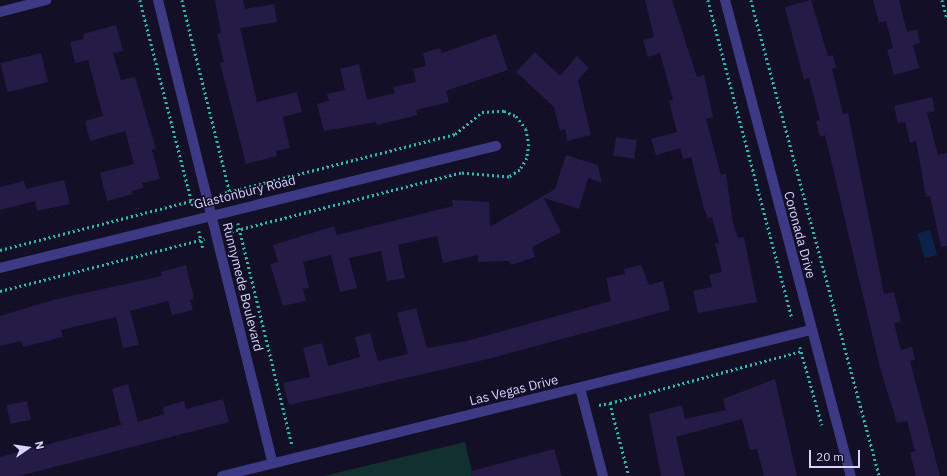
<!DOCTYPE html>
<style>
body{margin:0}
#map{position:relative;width:947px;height:476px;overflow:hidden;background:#130f26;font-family:"IBM Plex Sans",sans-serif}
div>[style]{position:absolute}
.green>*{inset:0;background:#12302f}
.water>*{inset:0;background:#0c2248;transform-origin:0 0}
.building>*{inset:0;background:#241b47;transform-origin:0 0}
.path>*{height:2.5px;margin-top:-1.25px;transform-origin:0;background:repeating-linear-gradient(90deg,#2fb8b0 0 2px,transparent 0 5px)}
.street>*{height:10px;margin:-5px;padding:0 5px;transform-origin:5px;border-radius:5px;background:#3d3a85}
span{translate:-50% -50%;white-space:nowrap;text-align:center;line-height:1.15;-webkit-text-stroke:3px #130f26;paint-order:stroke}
.street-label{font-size:13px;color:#d9d4ff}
.north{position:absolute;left:8px;top:428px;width:40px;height:40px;-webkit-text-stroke:3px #130f26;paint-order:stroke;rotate:77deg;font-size:11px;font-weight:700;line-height:16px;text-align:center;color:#d9d4ff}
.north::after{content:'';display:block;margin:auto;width:14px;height:18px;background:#d9d4ff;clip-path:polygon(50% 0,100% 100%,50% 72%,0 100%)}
.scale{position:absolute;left:809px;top:450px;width:51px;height:18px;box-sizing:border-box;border:2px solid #d9d4ff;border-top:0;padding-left:5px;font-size:12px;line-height:14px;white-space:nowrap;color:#d9d4ff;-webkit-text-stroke:3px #130f26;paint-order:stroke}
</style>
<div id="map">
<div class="green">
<i style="clip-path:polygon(465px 442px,473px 476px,324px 476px)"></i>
</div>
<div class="water">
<i style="left:930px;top:230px;width:26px;height:13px;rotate:74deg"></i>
</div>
<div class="building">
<i style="clip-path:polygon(215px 0,243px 0,245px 9px,274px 4px,277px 22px,240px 28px,257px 102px,297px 92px,302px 112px,283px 117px,290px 148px,276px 151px,277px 156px,246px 164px,220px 63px,224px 62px,217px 34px,221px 33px)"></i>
<i style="clip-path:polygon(645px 0,672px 0,697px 77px,704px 75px,713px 117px,706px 119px,721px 175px,726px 174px,733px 223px,738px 238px,744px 237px,757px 302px,698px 313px,693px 291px,712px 287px,709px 275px,722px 272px,715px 244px,719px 243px,712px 217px,708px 218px,704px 209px,691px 157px,683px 159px,680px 148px,656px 155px,651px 139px,677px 132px,669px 101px,673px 100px,660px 53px,648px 57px,643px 40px,654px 37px)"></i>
<i style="clip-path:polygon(811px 0,828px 56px,833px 55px,836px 68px,832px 69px,843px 114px,848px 113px,884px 294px,894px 292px,901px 322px,894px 323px,901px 350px,912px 347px,915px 360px,910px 361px,940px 476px,916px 476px,910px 453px,915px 451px,907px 421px,897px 423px,880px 368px,825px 135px,820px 137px,816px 121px,820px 120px,809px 78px,804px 80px,785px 7px)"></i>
<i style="clip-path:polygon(873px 0,899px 0,907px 32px,917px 29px,920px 43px,913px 45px,919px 68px,894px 75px,887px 50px,893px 48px,886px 21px,879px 23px)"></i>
<i style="clip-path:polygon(116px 25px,123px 51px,113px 53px,121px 80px,135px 77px,156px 149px,152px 150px,160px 179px,142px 183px,143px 188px,132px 191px,133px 194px,107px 201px,100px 173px,134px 164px,125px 131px,90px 141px,85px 121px,103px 116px,88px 60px,75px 63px,70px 42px,84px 39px,83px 34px)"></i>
<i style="clip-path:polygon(496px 34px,508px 70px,446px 91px,449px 102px,416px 110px,418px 115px,377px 125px,376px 122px,324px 131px,317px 104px,329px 101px,327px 94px,345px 90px,340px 69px,359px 64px,367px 100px,395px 93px,393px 87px,416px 82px,413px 69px,426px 66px,423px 53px,440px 48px,442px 53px)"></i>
<i style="clip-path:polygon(535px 52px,560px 76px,577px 56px,589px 68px,578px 80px,591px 135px,567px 141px,565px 129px,560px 131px,554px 107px,516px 72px)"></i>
<i style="left:41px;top:53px;width:30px;height:42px;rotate:76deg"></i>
<i style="clip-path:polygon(932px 97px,935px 111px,927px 113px,938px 155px,947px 153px,947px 246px,941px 247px,930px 196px,926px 197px,916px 141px,910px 143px,905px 122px,898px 123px,894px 106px)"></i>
<i style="left:616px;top:137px;width:21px;height:19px;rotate:8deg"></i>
<i style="clip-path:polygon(566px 155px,598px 165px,602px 183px,588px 178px,579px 209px,544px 198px,561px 232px,532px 247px,535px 257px,511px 265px,509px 261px,478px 262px,478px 255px,443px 263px,437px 236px,398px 245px,405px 278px,387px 281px,381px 251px,349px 258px,357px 288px,340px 292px,331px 255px,303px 262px,309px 288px,303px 289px,306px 301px,283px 306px,270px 264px,278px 262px,273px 245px,334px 226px,337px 235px,453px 206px,452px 200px,489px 202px,490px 227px,555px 189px)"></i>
<i style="clip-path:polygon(64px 180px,70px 204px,37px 211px,35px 201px,0 210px,0 187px,24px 181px,26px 189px)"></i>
<i style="clip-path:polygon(186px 265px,194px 299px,190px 300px,193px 310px,172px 315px,168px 301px,130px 311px,139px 345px,123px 348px,116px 317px,61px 330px,63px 337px,23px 347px,21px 341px,0 346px,0 316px,53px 300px,162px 276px,161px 272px)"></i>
<i style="clip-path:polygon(641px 265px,649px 285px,663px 281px,670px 310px,488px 359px,289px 405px,283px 383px,310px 377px,303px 348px,322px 343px,328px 366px,360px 357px,355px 337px,370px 333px,378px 361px,408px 354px,397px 313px,416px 308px,427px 348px,467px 341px,611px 301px,606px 278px,625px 274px,624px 269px)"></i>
<i style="clip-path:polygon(775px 379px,797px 476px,764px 476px,757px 449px,750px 450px,742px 419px,676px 437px,685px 476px,661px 476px,649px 414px,682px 405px,685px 419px,726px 410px,723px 399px)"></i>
<i style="clip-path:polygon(128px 384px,138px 422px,164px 414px,163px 407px,184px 401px,186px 409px,223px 399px,229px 422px,19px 476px,0 476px,0 457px,121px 425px,112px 389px)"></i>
<i style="left:27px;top:401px;width:19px;height:21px;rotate:78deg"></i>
<i style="clip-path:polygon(554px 449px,562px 476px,471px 476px,471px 471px)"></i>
</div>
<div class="path">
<i style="left:140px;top:0;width:214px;rotate:75.6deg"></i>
<i style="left:182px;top:0;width:203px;rotate:76deg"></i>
<i style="left:708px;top:0;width:330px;rotate:75.2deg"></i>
<i style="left:751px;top:0;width:493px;rotate:74.9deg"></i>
<i style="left:942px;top:0;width:19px;rotate:74deg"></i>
<i style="left:220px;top:194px;width:243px;rotate:-14.3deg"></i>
<i style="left:455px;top:134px;width:35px;rotate:-39deg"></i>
<i style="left:482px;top:112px;width:22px;rotate:-3deg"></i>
<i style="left:504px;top:111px;width:13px;rotate:23deg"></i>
<i style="left:516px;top:116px;width:16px;rotate:52deg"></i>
<i style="left:526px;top:129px;width:15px;rotate:79deg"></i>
<i style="left:529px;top:144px;width:14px;rotate:98deg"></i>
<i style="left:527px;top:158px;width:14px;rotate:120deg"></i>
<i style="left:520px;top:170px;width:13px;rotate:148deg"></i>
<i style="left:509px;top:177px;width:48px;rotate:-175.2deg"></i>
<i style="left:461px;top:173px;width:241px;rotate:165.6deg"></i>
<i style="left:238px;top:223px;width:228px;rotate:76.3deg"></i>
<i style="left:199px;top:231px;width:17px;rotate:77deg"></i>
<i style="left:0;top:250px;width:201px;rotate:-14.4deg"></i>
<i style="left:0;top:291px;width:211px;rotate:-14.3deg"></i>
<i style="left:800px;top:347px;width:81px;rotate:74.2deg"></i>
<i style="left:610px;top:403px;width:198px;rotate:-15.2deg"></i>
<i style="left:599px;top:405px;width:11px;rotate:-10deg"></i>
<i style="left:610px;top:403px;width:75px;rotate:75.4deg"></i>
</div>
<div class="street">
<i style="left:158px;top:0;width:477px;rotate:76.1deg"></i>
<i style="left:725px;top:0;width:492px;rotate:75.2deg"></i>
<i style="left:0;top:12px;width:48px;rotate:-14.6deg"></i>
<i style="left:0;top:268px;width:511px;rotate:-13.82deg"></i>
<i style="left:580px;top:388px;width:91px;rotate:75.4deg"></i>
<i style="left:222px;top:476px;width:607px;rotate:-13.92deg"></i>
</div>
<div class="street-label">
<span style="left:245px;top:193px;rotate:-14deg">Glastonbury Road</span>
<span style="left:799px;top:235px;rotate:75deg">Coronada Drive</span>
<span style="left:242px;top:287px;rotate:76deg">Runnymede Boulevard</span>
<span style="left:514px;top:391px;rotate:-14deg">Las Vegas Drive</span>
</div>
<div class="north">N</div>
<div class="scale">20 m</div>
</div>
